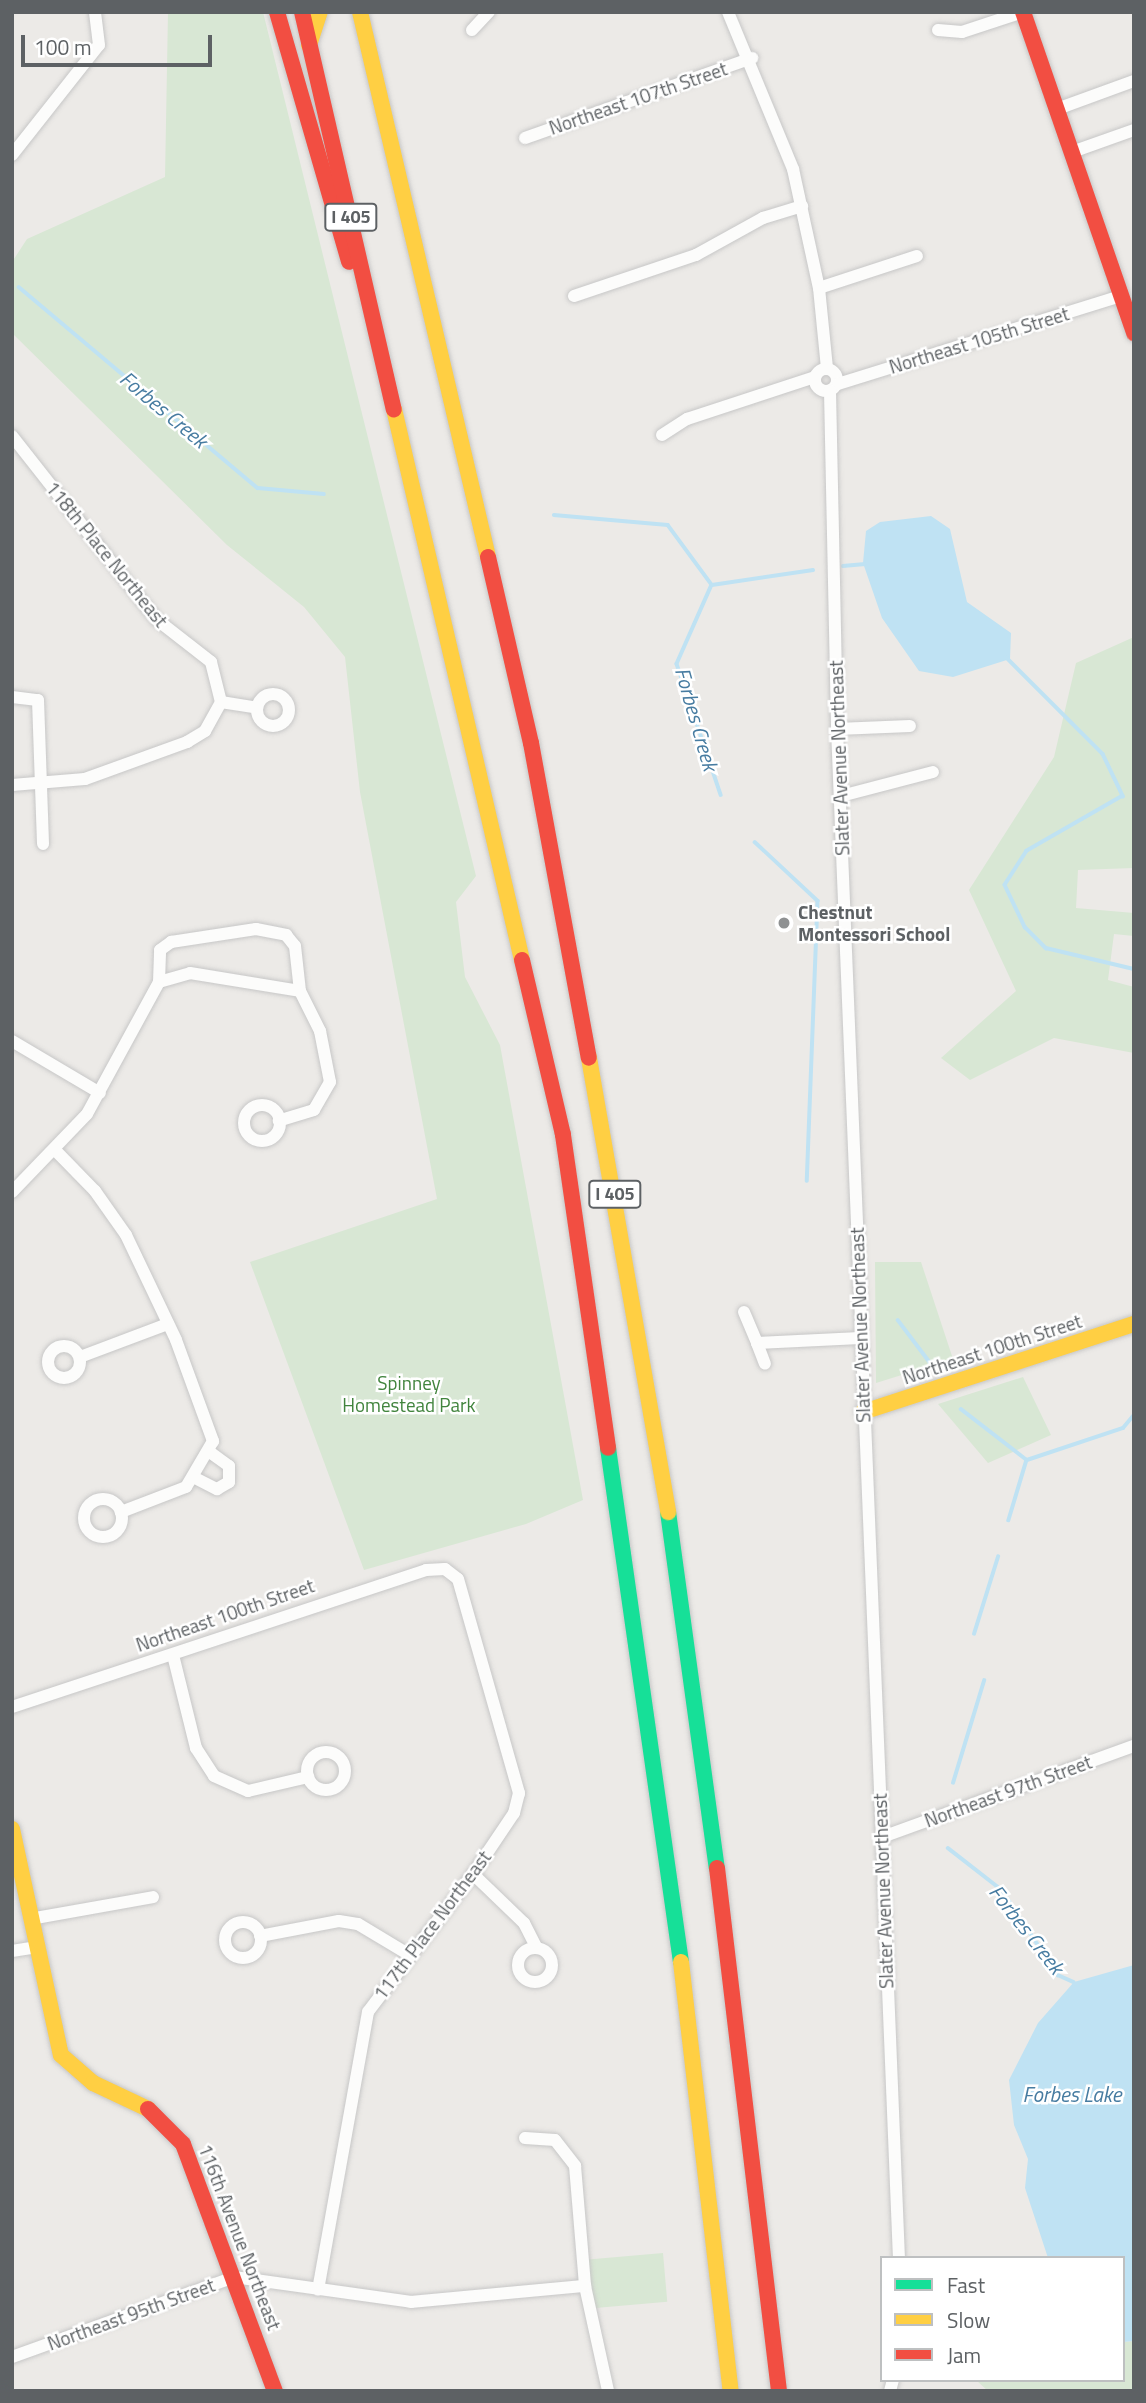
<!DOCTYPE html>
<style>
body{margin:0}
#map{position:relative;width:1146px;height:2403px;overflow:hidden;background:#eceae7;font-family:"Titillium Web",sans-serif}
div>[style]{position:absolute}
.green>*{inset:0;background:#d8e7d4;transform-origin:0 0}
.water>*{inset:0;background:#bfe2f3}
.stream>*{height:3.5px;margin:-1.75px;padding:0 1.75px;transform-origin:1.75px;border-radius:1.75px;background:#bfe2f3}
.roads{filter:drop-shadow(0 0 2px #c7c7c7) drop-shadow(0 0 2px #c7c7c7)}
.street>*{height:12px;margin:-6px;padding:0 6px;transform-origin:6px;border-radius:6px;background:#fcfcfb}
.street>.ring{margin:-6px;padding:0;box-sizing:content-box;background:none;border:12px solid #fcfcfb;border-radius:50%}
.fast>*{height:16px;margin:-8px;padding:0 8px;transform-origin:8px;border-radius:8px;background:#16e098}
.slow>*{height:16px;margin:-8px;padding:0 8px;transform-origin:8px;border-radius:8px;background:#ffcf43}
.jam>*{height:16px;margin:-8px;padding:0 8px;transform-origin:8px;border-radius:8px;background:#f24e42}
.dots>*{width:19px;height:19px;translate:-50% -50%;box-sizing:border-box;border:4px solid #fff;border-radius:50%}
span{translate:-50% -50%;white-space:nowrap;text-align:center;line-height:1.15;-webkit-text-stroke:5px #fff;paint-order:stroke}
.shield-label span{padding:2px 5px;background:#fff;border:2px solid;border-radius:5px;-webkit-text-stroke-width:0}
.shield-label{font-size:18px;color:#5d6164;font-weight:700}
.street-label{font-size:19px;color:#5d6164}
.poi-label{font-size:19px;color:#5d6164;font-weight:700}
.left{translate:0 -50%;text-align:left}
.park-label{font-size:19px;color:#41843d}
.water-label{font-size:21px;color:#477ca1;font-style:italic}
.frame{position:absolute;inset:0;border:14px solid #5d6164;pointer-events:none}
.legend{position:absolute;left:880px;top:2256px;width:245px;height:126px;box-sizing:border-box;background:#fff;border:2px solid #bec0c1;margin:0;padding:9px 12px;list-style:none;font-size:21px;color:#5d6164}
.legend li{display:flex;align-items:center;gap:14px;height:35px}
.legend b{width:35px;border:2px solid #bec0c1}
.scale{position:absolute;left:21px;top:35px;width:191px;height:32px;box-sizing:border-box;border:4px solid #5d6164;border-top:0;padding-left:9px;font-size:21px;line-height:24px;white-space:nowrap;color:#5d6164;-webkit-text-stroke:5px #fff;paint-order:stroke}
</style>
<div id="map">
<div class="green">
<i style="clip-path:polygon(168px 12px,263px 12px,476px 876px,456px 902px,465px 977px,500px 1045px,583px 1500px,526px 1524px,364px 1570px,250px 1262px,437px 1199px,360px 792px,345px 657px,304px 607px,227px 545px,12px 333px,12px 262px,27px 239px,165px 177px)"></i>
<i style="clip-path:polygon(1134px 637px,1134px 868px,1078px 870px,1076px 908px,1134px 913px,1134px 936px,1114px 934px,1108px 980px,1134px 987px,1134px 1053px,1054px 1038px,970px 1080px,941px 1058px,1016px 991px,969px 890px,1054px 757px,1076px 663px)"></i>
<i style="clip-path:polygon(875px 1262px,921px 1262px,953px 1359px,876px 1383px)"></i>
<i style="clip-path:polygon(1023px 1377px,1051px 1435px,988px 1463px,938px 1404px)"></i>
<i style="left:663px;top:2253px;width:49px;height:75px;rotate:85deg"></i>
<i style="clip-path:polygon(1134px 2341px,1134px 2391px,988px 2391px,977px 2381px,1123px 2380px,1123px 2342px)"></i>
</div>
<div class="water">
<i style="clip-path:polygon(931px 516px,950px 529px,967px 602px,1011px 633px,1010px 659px,953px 677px,919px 671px,882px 618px,863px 563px,866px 531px,880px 522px)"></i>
<i style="clip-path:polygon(1134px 1965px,1134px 2341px,1123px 2342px,1123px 2258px,1048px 2258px,1025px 2188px,1028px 2159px,1014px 2125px,1009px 2080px,1038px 2023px,1074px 1982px)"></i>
</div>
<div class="stream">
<i style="left:19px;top:287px;width:312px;rotate:40.1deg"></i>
<i style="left:258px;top:488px;width:66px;rotate:5.2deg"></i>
<i style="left:554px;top:515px;width:114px;rotate:5deg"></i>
<i style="left:668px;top:525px;width:74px;rotate:53.7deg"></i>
<i style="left:712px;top:585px;width:86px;rotate:113.9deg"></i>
<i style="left:677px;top:664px;width:138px;rotate:71.4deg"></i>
<i style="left:843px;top:566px;width:22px;rotate:-5deg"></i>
<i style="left:712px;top:585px;width:102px;rotate:-8.4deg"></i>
<i style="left:1006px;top:657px;width:137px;rotate:45deg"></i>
<i style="left:1103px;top:754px;width:47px;rotate:64.5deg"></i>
<i style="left:1123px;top:796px;width:111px;rotate:150.2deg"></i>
<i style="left:1027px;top:851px;width:40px;rotate:122.9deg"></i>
<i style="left:1005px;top:885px;width:47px;rotate:64.5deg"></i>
<i style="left:1025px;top:927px;width:30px;rotate:45deg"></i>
<i style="left:1046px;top:948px;width:90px;rotate:13.4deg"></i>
<i style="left:755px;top:842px;width:86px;rotate:43.1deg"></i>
<i style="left:818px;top:901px;width:280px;rotate:92.2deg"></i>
<i style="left:898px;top:1320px;width:61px;rotate:52.9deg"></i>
<i style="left:961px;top:1409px;width:83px;rotate:37.7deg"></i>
<i style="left:1027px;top:1460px;width:63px;rotate:106.7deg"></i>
<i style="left:1027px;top:1460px;width:101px;rotate:-18.4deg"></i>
<i style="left:1123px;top:1428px;width:17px;rotate:-50deg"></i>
<i style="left:974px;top:1634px;width:81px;rotate:-72.7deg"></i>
<i style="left:953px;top:1783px;width:107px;rotate:-73.1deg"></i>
<i style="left:948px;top:1848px;width:68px;rotate:37.9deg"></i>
<i style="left:1002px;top:1890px;width:102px;rotate:56.6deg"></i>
<i style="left:1058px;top:1975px;width:17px;rotate:24deg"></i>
</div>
<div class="roads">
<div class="street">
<i style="left:728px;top:12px;width:170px;rotate:67.5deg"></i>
<i style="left:793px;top:169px;width:122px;rotate:77.7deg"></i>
<i style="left:819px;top:288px;width:80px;rotate:84.3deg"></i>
<i style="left:472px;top:30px;width:25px;rotate:-47deg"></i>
<i style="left:938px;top:30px;width:24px;rotate:5deg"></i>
<i style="left:962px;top:32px;width:64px;rotate:-18.2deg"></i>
<i style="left:1057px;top:109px;width:82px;rotate:-20deg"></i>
<i style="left:525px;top:138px;width:241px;rotate:-19.4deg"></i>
<i style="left:1072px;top:152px;width:66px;rotate:-19.5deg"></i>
<i style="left:12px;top:155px;width:140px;rotate:-51.7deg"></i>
<i style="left:99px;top:45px;width:33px;rotate:-97deg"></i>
<i style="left:819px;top:288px;width:103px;rotate:-18.1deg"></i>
<i style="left:574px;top:296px;width:129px;rotate:-18.6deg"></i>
<i style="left:696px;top:255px;width:77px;rotate:-28.9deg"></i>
<i style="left:763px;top:218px;width:41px;rotate:-17.1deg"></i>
<i class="ring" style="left:815px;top:369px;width:10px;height:10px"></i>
<i style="left:838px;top:384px;width:296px;rotate:-17.3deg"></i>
<i style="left:830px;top:391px;width:338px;rotate:88.8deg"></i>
<i style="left:837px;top:729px;width:1530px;rotate:87.68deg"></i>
<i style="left:662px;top:435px;width:30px;rotate:-33deg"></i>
<i style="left:687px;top:419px;width:135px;rotate:-18.2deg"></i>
<i style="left:12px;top:436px;width:233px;rotate:51.8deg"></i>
<i style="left:156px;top:619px;width:70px;rotate:38deg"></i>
<i style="left:211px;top:662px;width:41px;rotate:76deg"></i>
<i class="ring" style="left:257px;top:694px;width:20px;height:20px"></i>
<i style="left:12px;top:697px;width:26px;rotate:7deg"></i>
<i style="left:38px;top:700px;width:144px;rotate:88deg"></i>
<i style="left:837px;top:729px;width:73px;rotate:-2.4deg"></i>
<i style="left:12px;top:785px;width:73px;rotate:-4.7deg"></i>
<i style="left:85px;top:779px;width:109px;rotate:-19.9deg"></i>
<i style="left:187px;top:742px;width:21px;rotate:-31deg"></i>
<i style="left:205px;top:731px;width:33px;rotate:-61deg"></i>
<i style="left:221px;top:702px;width:36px;rotate:9deg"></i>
<i style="left:841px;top:796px;width:95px;rotate:-14.6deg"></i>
<i style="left:159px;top:982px;width:32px;rotate:-16deg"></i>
<i style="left:190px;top:973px;width:111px;rotate:9.3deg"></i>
<i style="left:12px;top:1041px;width:102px;rotate:30.6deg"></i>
<i class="ring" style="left:244px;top:1105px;width:24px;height:24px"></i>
<i style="left:56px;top:1151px;width:56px;rotate:45.7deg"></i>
<i style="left:95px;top:1191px;width:54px;rotate:54.8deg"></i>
<i style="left:126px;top:1235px;width:116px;rotate:64.5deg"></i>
<i style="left:176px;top:1340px;width:108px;rotate:69.9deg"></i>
<i style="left:213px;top:1441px;width:53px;rotate:120.4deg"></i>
<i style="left:186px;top:1487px;width:70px;rotate:159deg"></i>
<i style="left:12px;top:1192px;width:108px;rotate:-46.1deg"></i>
<i style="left:87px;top:1114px;width:150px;rotate:-61.4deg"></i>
<i style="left:159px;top:982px;width:32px;rotate:-88deg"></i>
<i style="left:160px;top:950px;width:14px;rotate:-36deg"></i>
<i style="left:171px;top:942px;width:86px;rotate:-8.7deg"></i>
<i style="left:256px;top:929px;width:31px;rotate:11deg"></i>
<i style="left:286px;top:935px;width:14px;rotate:51deg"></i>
<i style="left:295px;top:946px;width:45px;rotate:83.7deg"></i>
<i style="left:300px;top:991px;width:45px;rotate:63.4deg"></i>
<i style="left:320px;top:1031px;width:52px;rotate:78.9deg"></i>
<i style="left:330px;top:1082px;width:32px;rotate:120deg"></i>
<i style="left:314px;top:1110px;width:37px;rotate:163deg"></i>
<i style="left:744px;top:1312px;width:34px;rotate:67deg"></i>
<i style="left:757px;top:1343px;width:103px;rotate:-2.8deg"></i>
<i style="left:757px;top:1343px;width:22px;rotate:69deg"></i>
<i class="ring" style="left:48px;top:1346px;width:20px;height:20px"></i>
<i style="left:80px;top:1357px;width:94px;rotate:-20.6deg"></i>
<i style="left:195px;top:1478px;width:25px;rotate:27deg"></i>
<i style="left:217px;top:1489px;width:14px;rotate:-30deg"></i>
<i style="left:229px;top:1482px;width:16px;rotate:-90deg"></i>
<i style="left:229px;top:1466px;width:22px;rotate:-144deg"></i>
<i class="ring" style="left:84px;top:1499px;width:26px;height:26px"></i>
<i style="left:173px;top:1655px;width:96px;rotate:76.1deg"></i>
<i style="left:196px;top:1748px;width:33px;rotate:57deg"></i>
<i style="left:214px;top:1776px;width:37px;rotate:24deg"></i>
<i style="left:248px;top:1791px;width:62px;rotate:-13.1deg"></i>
<i style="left:12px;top:1707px;width:436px;rotate:-18.3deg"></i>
<i style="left:426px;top:1570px;width:19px;rotate:-3deg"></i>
<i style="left:445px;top:1569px;width:16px;rotate:38deg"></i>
<i style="left:458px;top:1579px;width:223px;rotate:74.1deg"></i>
<i style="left:519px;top:1793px;width:21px;rotate:104deg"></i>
<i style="left:514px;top:1813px;width:73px;rotate:123.9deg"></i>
<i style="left:473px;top:1874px;width:173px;rotate:127.3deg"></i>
<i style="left:368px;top:2012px;width:282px;rotate:100.2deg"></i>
<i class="ring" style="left:307px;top:1752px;width:26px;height:26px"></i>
<i style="left:882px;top:1837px;width:268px;rotate:-19.9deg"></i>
<i style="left:473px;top:1874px;width:71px;rotate:43.9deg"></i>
<i style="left:524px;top:1923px;width:28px;rotate:63deg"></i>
<i style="left:30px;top:1919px;width:125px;rotate:-10.1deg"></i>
<i class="ring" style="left:225px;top:1922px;width:24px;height:24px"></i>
<i style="left:260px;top:1936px;width:80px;rotate:-10.8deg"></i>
<i style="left:339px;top:1921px;width:19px;rotate:9deg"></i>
<i style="left:358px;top:1924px;width:58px;rotate:31deg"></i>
<i class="ring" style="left:518px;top:1948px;width:22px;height:22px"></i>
<i style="left:12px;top:1951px;width:24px;rotate:-9deg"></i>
<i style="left:525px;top:2138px;width:30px;rotate:4deg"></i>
<i style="left:555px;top:2140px;width:33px;rotate:52deg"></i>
<i style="left:575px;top:2166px;width:120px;rotate:85.2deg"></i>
<i style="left:585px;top:2286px;width:107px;rotate:77.6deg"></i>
<i style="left:12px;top:2357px;width:236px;rotate:-19.8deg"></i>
<i style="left:234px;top:2277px;width:179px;rotate:8deg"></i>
<i style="left:411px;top:2302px;width:175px;rotate:-5.3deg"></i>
<i style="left:890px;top:2391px;width:11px;rotate:-75deg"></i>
</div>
<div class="fast">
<i style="left:608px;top:1448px;width:519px;rotate:81.92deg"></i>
<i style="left:668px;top:1512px;width:359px;rotate:82.2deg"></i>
</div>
<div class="slow">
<i style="left:360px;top:12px;width:560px;rotate:76.78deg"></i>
<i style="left:309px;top:45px;width:35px;rotate:-72deg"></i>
<i style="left:394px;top:409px;width:566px;rotate:76.92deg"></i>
<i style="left:589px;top:1058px;width:461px;rotate:80.1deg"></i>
<i style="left:863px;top:1412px;width:285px;rotate:-18deg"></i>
<i style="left:12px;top:1829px;width:231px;rotate:77.8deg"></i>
<i style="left:61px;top:2055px;width:43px;rotate:41.2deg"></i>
<i style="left:93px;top:2083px;width:61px;rotate:25.3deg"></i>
<i style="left:681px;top:1962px;width:432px;rotate:83.4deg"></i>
</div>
<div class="jam">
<i style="left:277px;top:12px;width:260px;rotate:73.9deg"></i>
<i style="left:302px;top:12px;width:408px;rotate:77deg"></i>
<i style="left:1023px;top:12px;width:340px;rotate:70.9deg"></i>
<i style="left:488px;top:557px;width:191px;rotate:77deg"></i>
<i style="left:531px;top:743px;width:320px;rotate:79.6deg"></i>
<i style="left:522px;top:960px;width:180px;rotate:76.8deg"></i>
<i style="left:563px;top:1135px;width:316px;rotate:81.8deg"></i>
<i style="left:717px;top:1868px;width:527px;rotate:83.24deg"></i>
<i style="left:148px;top:2109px;width:49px;rotate:45deg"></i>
<i style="left:183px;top:2144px;width:264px;rotate:69.6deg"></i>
</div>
</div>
<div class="dots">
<i style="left:784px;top:923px;background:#8f9192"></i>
</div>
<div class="shield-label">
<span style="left:351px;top:217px">I 405</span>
<span style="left:615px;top:1194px">I 405</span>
</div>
<div class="street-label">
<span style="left:638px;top:98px;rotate:-19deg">Northeast 107th Street</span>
<span style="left:979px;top:340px;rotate:-17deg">Northeast 105th Street</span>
<span style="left:107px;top:554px;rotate:51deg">118th Place Northeast</span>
<span style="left:839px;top:758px;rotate:-92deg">Slater Avenue Northeast</span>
<span style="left:860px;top:1325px;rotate:-92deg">Slater Avenue Northeast</span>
<span style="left:992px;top:1349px;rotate:-18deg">Northeast 100th Street</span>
<span style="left:225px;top:1615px;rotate:-19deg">Northeast 100th Street</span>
<span style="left:1008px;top:1791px;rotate:-20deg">Northeast 97th Street</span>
<span style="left:883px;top:1891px;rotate:-92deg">Slater Avenue Northeast</span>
<span style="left:432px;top:1925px;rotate:-53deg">117th Place Northeast</span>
<span style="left:240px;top:2237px;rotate:69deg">116th Avenue Northeast</span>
<span style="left:131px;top:2314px;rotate:-20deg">Northeast 95th Street</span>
</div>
<div class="poi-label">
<span class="left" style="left:798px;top:923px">Chestnut<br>Montessori School</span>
</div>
<div class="park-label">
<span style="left:409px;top:1394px">Spinney<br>Homestead Park</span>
</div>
<div class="water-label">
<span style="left:164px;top:409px;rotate:40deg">Forbes Creek</span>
<span style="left:697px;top:719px;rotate:74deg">Forbes Creek</span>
<span style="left:1027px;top:1929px;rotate:52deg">Forbes Creek</span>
<span style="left:1072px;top:2094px">Forbes Lake</span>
</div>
<div class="frame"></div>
<ul class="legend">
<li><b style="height:9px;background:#16e098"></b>Fast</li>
<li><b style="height:9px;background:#ffcf43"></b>Slow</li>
<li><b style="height:9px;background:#f24e42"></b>Jam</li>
</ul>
<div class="scale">100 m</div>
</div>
